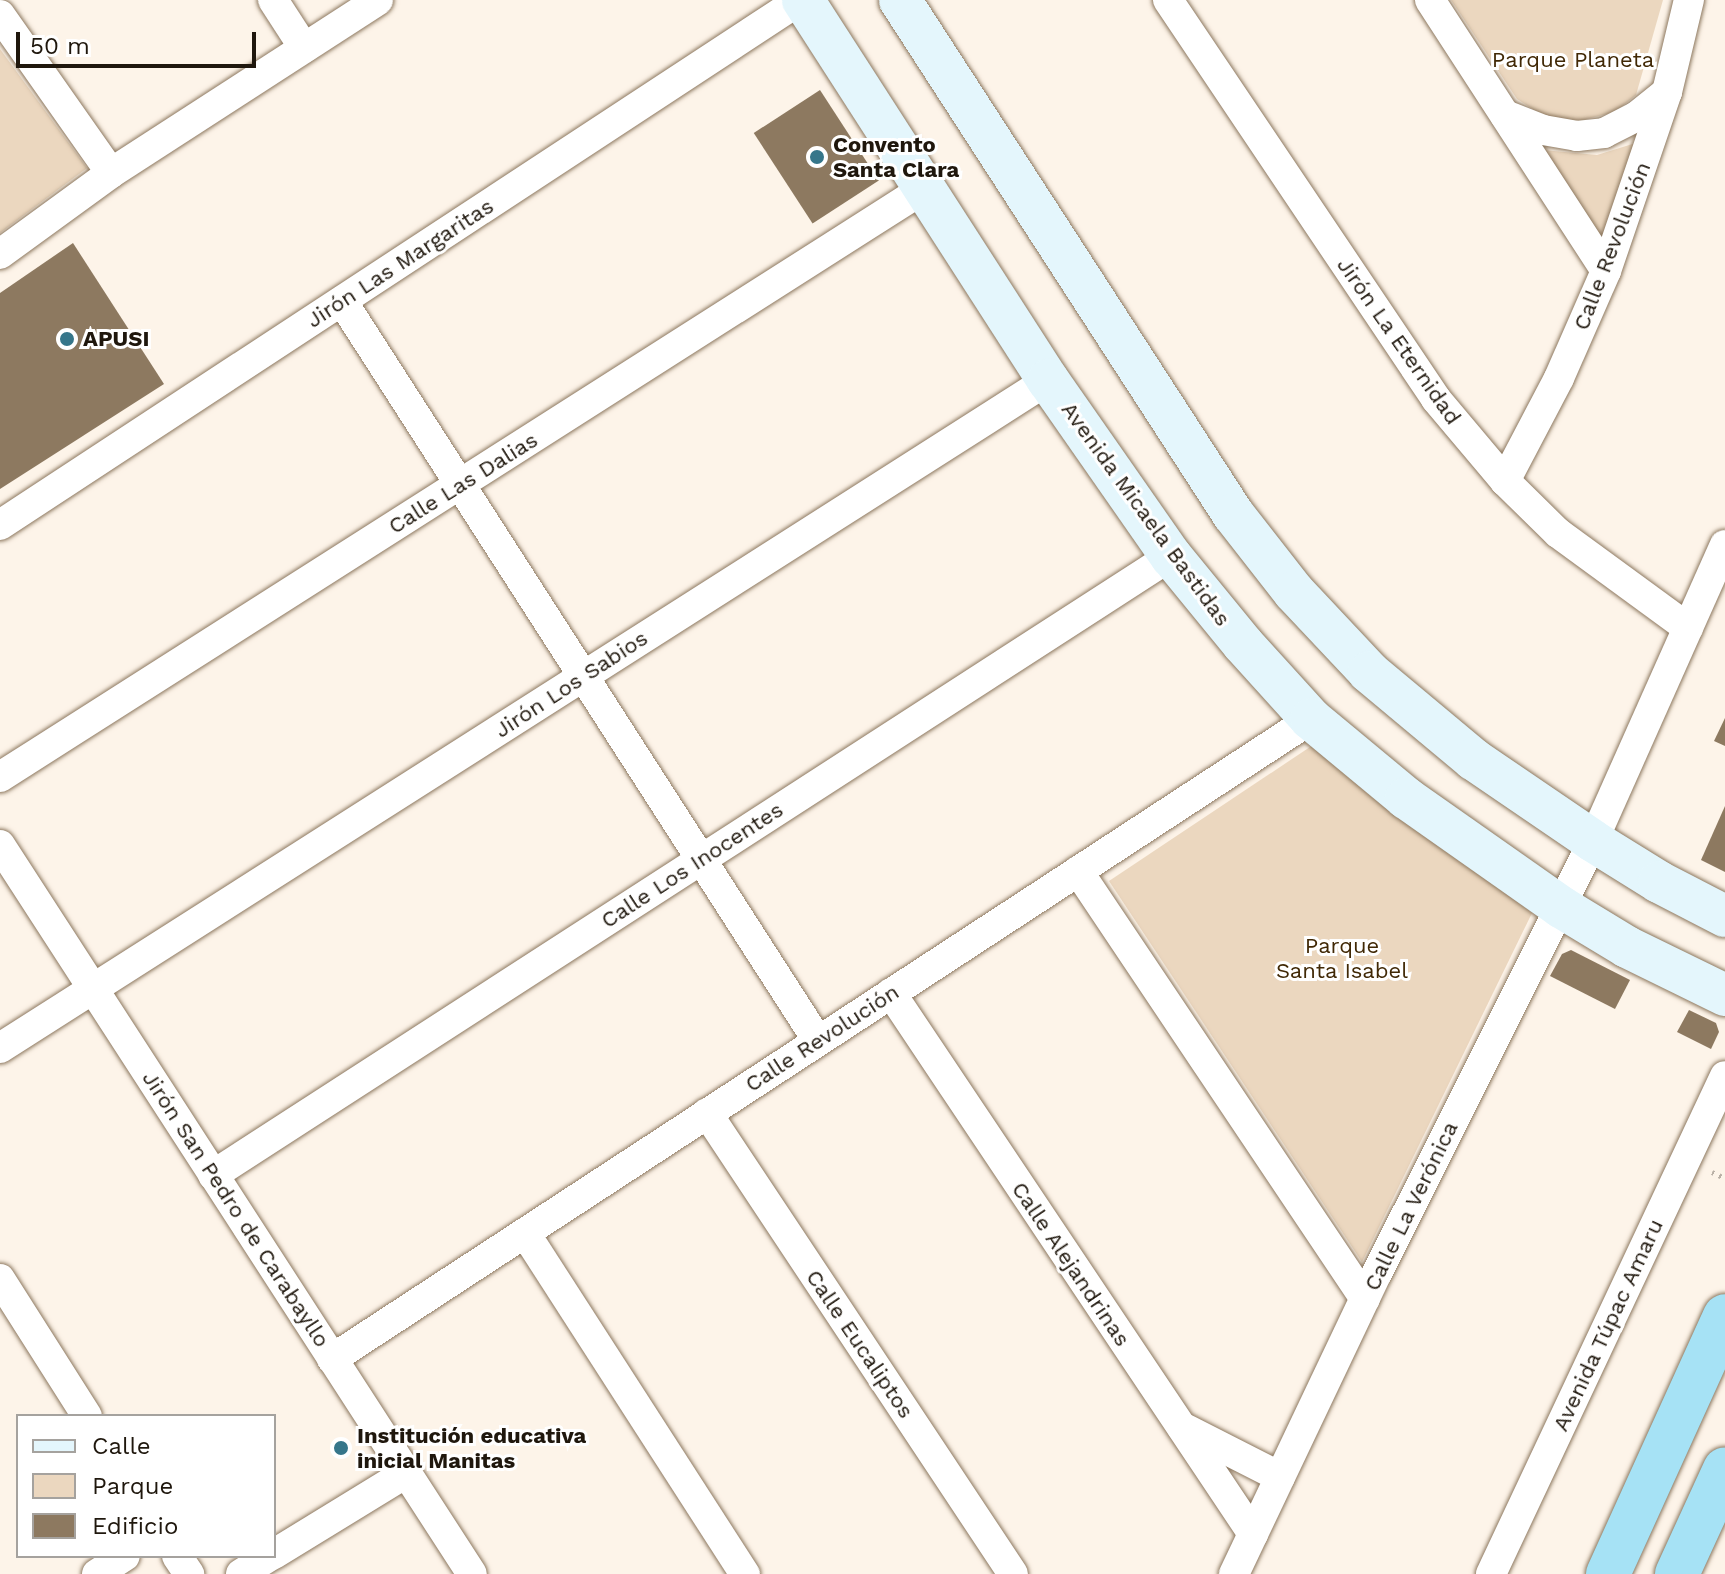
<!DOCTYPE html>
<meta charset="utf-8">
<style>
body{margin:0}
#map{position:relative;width:1725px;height:1574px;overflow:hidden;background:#fdf4e9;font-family:"Work Sans",sans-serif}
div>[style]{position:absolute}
.green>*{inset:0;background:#ebd7bf}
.building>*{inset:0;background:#8d7960;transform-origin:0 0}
.path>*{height:5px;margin-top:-2.5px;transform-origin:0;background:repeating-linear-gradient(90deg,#b9b0a6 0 2px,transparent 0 8px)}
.roads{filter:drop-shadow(0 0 2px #8c775e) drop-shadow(0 0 2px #8c775e)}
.street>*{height:30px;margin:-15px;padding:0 15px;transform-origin:15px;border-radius:15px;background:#fff}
.secondary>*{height:42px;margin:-21px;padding:0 21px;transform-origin:21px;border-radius:21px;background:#e4f6fc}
.highway>*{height:44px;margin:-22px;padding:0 22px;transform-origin:22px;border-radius:22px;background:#a6e2f5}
.dots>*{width:22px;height:22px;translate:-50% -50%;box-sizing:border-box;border:4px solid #fff;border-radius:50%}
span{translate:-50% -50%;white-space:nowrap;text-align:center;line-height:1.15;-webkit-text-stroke:6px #fff;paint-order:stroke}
.park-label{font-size:22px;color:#402805}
.poi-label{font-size:22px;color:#1f170d;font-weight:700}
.left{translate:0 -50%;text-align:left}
.street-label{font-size:22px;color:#1f170d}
.legend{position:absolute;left:16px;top:1414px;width:260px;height:144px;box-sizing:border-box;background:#fff;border:2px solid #a5a29e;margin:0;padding:10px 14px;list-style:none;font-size:24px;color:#1f170d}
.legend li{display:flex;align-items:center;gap:16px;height:40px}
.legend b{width:40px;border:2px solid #a5a29e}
.scale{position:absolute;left:16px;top:32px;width:240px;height:36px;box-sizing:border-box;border:4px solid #1f170d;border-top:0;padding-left:10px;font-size:24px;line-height:28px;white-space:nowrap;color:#1f170d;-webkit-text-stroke:6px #fff;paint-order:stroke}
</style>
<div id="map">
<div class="green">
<i style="clip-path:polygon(1451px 0,1663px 0,1636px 95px,1615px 112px,1575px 122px,1545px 117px,1517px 99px)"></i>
<i style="clip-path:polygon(0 49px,87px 168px,0 233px)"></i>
<i style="clip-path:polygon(1639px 142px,1607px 245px,1543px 150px,1597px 155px)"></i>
<i style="clip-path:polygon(1313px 745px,1532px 913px,1362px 1262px,1109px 881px)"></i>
</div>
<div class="building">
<i style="left:820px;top:90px;width:108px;height:79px;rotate:57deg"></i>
<i style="clip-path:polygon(73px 243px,164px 384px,0 489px,0 293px)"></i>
<i style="clip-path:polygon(1725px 718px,1725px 746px,1714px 741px)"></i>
<i style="clip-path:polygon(1725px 806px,1725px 872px,1701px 860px)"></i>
<i style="clip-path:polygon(1571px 950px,1630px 980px,1615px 1009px,1550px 976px,1562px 954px)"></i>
<i style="clip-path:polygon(1689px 1010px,1716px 1023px,1719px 1032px,1711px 1049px,1677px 1032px)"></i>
</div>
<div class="path">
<i style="left:1712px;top:1172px;width:14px;rotate:25deg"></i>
</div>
<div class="roads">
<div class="street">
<i style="left:273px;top:0;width:57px;rotate:57.1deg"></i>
<i style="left:1168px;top:0;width:481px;rotate:56.1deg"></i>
<i style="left:1436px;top:399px;width:107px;rotate:49.9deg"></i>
<i style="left:1505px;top:481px;width:74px;rotate:44.5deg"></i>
<i style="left:1558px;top:533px;width:161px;rotate:36.2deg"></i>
<i style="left:1430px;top:0;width:323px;rotate:57deg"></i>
<i style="left:0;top:15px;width:193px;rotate:54.9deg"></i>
<i style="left:1505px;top:115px;width:41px;rotate:21.5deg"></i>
<i style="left:1543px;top:130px;width:35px;rotate:10deg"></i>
<i style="left:1577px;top:136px;width:27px;rotate:-6deg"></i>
<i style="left:1604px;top:133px;width:36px;rotate:-27deg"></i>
<i style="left:1636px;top:117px;width:40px;rotate:-39deg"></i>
<i style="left:0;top:254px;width:137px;rotate:-36.1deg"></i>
<i style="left:111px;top:173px;width:318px;rotate:-32.9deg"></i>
<i style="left:342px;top:301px;width:880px;rotate:57.25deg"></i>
<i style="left:1505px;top:481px;width:116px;rotate:-62.3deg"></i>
<i style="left:1559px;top:378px;width:117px;rotate:-66.3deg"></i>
<i style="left:1606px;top:271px;width:189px;rotate:-71.2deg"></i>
<i style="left:1667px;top:92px;width:95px;rotate:-76.6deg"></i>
<i style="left:0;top:525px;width:957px;rotate:-33.27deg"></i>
<i style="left:0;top:777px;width:1097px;rotate:-32.49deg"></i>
<i style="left:0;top:845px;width:868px;rotate:57.08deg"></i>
<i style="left:1078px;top:871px;width:515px;rotate:56.16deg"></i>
<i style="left:891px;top:993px;width:651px;rotate:56.21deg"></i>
<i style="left:0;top:1048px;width:1243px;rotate:-32.51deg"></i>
<i style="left:707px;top:1113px;width:553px;rotate:56.42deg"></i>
<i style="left:213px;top:1175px;width:1141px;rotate:-32.87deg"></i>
<i style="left:525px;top:1233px;width:406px;rotate:57.2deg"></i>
<i style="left:0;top:1279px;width:162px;rotate:57.6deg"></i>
<i style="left:332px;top:1359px;width:1170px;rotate:-33.17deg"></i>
<i style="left:1182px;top:1427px;width:110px;rotate:27deg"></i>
<i style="left:274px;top:1554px;width:155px;rotate:-31.5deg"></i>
<i style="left:177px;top:1556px;width:22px;rotate:56deg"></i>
<i style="left:97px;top:1574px;width:33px;rotate:-33deg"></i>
<i style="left:241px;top:1574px;width:34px;rotate:-32deg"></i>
<i style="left:1234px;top:1574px;width:333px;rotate:-64.6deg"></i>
<i style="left:1377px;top:1273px;width:483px;rotate:-63.4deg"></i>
<i style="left:1593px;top:841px;width:324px;rotate:-66deg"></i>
<i style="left:1491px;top:1574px;width:550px;rotate:-64.83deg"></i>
</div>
<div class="secondary">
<i style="left:803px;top:0;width:452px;rotate:57.2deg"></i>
<i style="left:1048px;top:380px;width:215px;rotate:55.1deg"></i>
<i style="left:1171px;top:556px;width:114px;rotate:50.7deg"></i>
<i style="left:1243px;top:644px;width:101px;rotate:47.8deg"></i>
<i style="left:1311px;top:719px;width:124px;rotate:39.7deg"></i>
<i style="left:1406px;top:798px;width:189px;rotate:35.1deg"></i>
<i style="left:1561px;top:907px;width:77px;rotate:31.2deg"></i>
<i style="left:1627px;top:947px;width:109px;rotate:26.1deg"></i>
<i style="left:900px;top:0;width:612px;rotate:57.06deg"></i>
<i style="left:1233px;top:514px;width:99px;rotate:52deg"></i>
<i style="left:1294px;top:592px;width:110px;rotate:46.8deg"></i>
<i style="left:1369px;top:672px;width:136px;rotate:39.9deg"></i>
<i style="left:1473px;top:759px;width:145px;rotate:34.3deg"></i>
<i style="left:1593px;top:841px;width:78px;rotate:31.8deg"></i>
<i style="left:1659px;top:882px;width:74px;rotate:27.3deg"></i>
</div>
<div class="highway">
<i style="left:1608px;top:1574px;width:283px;rotate:-65.6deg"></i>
<i style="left:1677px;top:1574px;width:115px;rotate:-65.4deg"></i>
</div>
</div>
<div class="dots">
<i style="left:817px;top:157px;background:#36768a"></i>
<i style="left:67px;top:339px;background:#36768a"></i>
<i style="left:341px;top:1448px;background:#36768a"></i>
</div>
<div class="park-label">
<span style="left:1573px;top:60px">Parque Planeta</span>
<span style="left:1342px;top:958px">Parque<br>Santa Isabel</span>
</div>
<div class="poi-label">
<span class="left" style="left:833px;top:157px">Convento<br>Santa Clara</span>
<span class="left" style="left:83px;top:339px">APUSI</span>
<span class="left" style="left:357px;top:1448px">Institución educativa<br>inicial Manitas</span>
</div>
<div class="street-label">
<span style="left:1612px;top:246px;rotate:-69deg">Calle Revolución</span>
<span style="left:400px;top:263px;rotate:-33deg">Jirón Las Margaritas</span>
<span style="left:1399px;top:341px;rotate:55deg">Jirón La Eternidad</span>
<span style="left:463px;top:483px;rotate:-32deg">Calle Las Dalias</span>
<span style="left:1146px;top:514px;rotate:54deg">Avenida Micaela Bastidas</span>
<span style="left:571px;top:684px;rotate:-33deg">Jirón Los Sabios</span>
<span style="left:692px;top:865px;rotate:-33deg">Calle Los Inocentes</span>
<span style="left:822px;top:1038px;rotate:-33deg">Calle Revolución</span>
<span style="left:1411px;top:1206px;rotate:-64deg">Calle La Verónica</span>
<span style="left:236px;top:1209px;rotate:57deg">Jirón San Pedro de Carabayllo</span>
<span style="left:1071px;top:1264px;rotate:56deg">Calle Alejandrinas</span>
<span style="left:1608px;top:1325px;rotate:-65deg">Avenida Túpac Amaru</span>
<span style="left:860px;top:1344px;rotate:56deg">Calle Eucaliptos</span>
</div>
<ul class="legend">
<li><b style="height:10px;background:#e4f6fc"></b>Calle</li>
<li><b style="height:22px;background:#ebd7bf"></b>Parque</li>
<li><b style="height:22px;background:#8d7960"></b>Edificio</li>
</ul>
<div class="scale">50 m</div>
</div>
